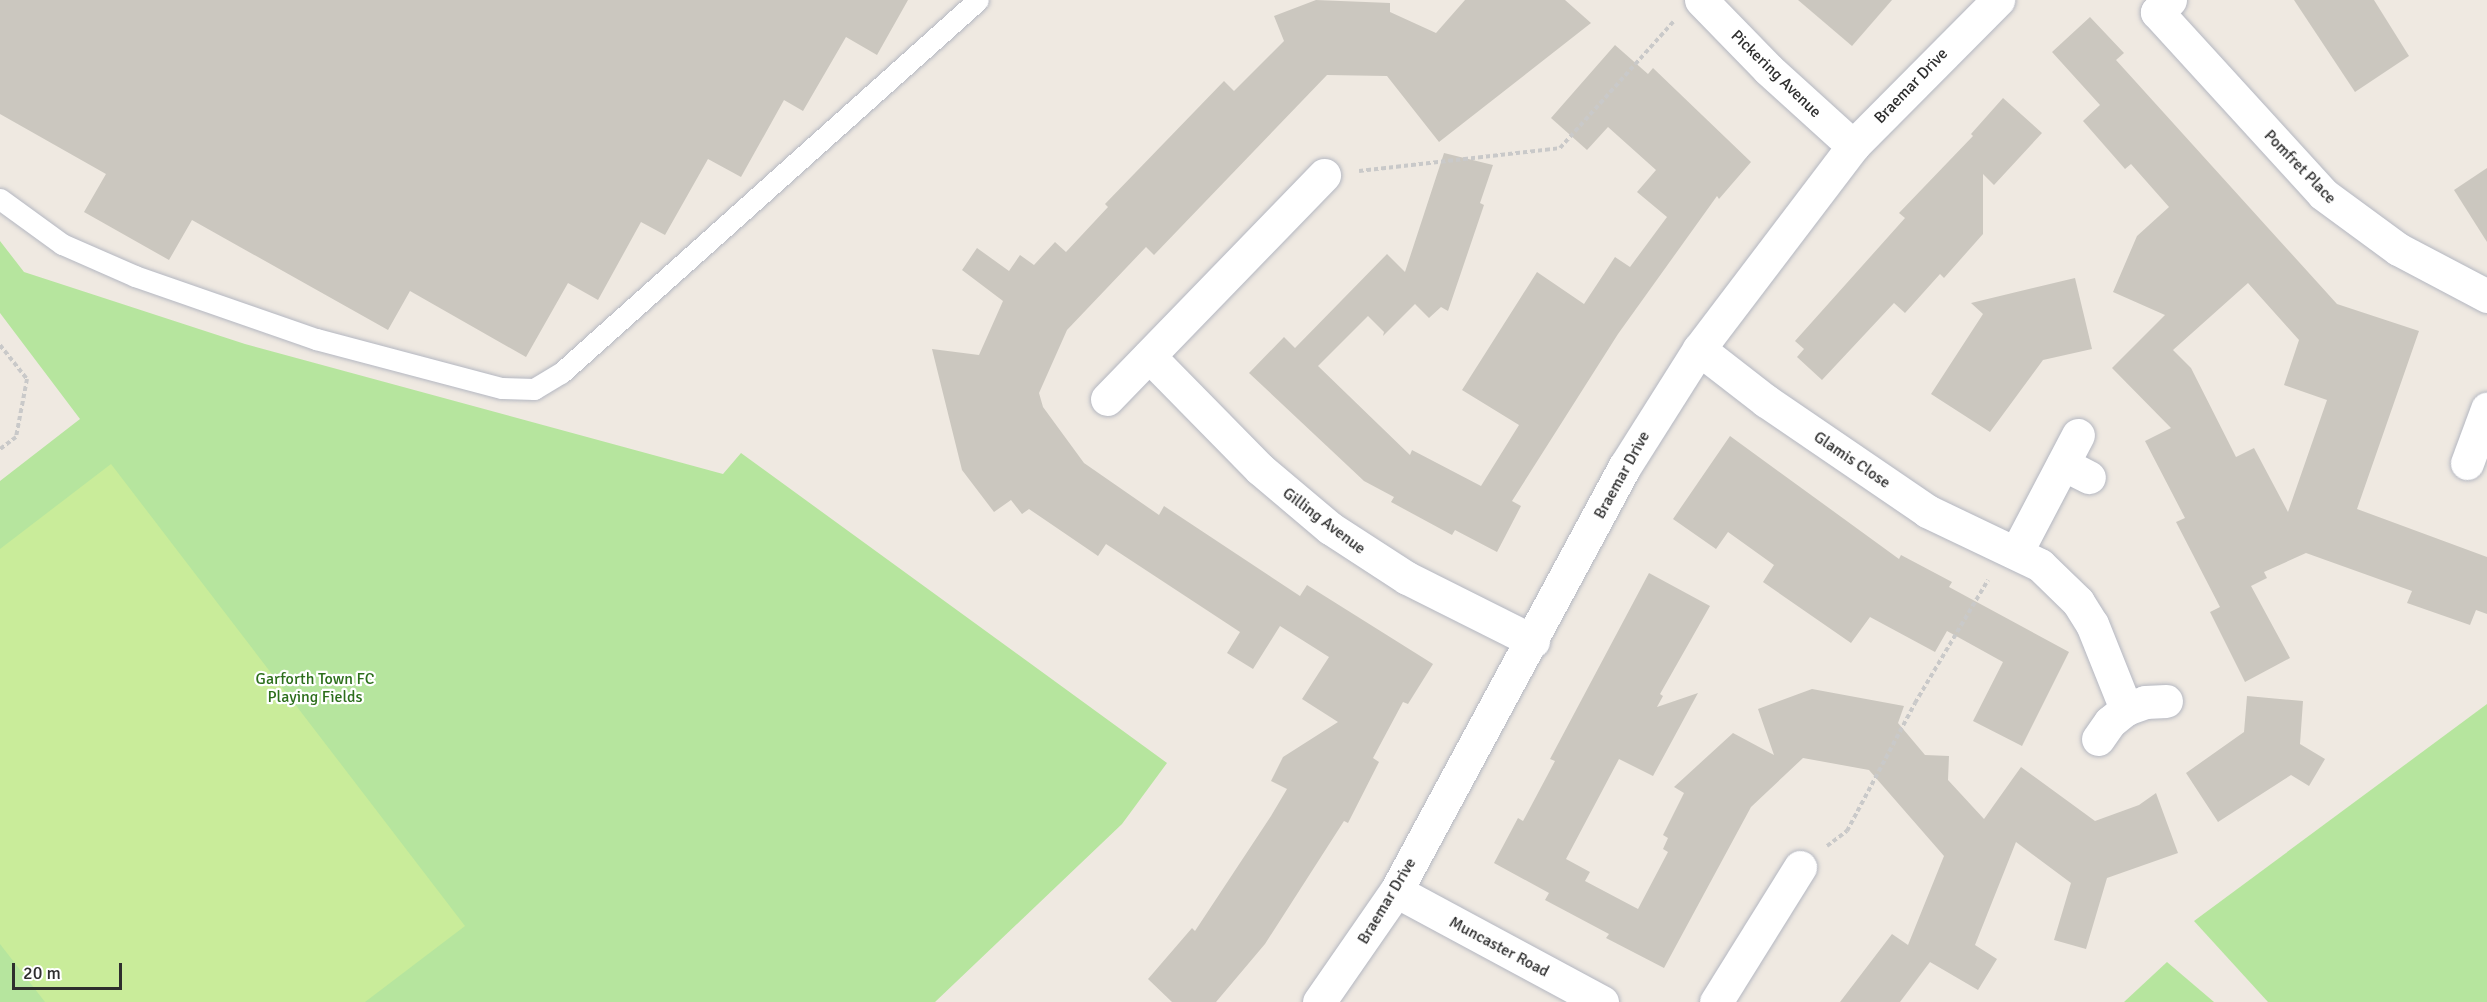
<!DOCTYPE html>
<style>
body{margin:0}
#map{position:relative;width:2487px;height:1002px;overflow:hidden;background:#efe9e1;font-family:Signika,sans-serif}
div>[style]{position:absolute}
.green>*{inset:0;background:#b6e59e}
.pitch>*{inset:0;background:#c9ec9a}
.building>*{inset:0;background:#cbc7bf}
.path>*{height:4px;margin-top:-2px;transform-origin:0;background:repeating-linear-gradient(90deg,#c9c9c9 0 4.5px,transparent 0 7.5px)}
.roads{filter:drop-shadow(0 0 2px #b4b7c1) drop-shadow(0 0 2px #b4b7c1)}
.lane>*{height:21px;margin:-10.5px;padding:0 10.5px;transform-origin:10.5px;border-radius:10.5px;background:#fff}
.street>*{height:33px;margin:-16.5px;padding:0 16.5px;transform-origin:16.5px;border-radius:16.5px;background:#fff}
span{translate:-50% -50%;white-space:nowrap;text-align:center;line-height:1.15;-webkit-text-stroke:4.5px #fff;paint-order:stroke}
.street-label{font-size:16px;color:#2e2e2e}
.park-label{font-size:16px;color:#2c6e1b}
.scale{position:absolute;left:12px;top:963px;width:110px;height:27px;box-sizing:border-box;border:3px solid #2e2e2e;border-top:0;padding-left:8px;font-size:18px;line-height:21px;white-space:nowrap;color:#2e2e2e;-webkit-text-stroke:4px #fff;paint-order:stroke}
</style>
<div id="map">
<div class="green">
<i style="clip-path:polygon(0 241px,24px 272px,245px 344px,723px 474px,741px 453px,1167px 763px,1122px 824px,935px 1002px,0 1002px,0 481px,80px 419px,0 313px)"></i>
<i style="clip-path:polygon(2487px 704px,2487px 1002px,2268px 1002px,2194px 921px)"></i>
<i style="clip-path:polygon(2167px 962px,2214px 1002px,2124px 1002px)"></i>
</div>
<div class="pitch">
<i style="clip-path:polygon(111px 464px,465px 926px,365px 1002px,45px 1002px,0 944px,0 549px)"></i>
</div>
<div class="building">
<i style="clip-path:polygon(0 0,908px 0,877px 55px,846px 37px,803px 111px,784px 100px,741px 177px,708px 159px,665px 235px,641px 222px,598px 300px,568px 283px,526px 357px,410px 291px,388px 330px,192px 220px,169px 260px,84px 212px,106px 174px,0 114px)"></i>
<i style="clip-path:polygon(1316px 0,1390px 3px,1390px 12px,1436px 33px,1465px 0,1565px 0,1591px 23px,1439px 142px,1387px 76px,1327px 75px,1154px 255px,1146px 247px,1067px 330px,1039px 393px,1043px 407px,1084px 463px,1159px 515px,1164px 506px,1300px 596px,1307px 585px,1433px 664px,1408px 704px,1403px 702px,1373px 758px,1379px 762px,1348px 823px,1344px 821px,1265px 944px,1216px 1002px,1172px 1002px,1148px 979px,1192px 928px,1195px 931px,1271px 816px,1287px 789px,1271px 781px,1283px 757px,1338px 722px,1302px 699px,1329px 657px,1280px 626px,1253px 669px,1227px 653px,1240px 632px,1106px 544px,1098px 556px,1029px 509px,1022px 514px,1011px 500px,994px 512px,962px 470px,932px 349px,979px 355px,1003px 301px,962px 270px,977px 248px,1009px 271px,1020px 255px,1034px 265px,1055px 242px,1066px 252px,1108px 207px,1105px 204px,1224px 81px,1234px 91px,1284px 41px,1274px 16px)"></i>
<i style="clip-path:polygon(1798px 0,1892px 0,1852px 46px)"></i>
<i style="clip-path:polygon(2294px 0,2374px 0,2409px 56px,2355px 92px)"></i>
<i style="clip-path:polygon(evenodd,2090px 17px,2124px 53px,2116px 60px,2337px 304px,2419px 331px,2357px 509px,2487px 557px,2487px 614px,2476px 610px,2470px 625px,2407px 603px,2412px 591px,2306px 553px,2264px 572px,2267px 578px,2251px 586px,2290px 658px,2245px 682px,2210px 612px,2220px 607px,2176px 522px,2185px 518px,2145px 441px,2171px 428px,2112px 368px,2165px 315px,2113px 292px,2137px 236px,2169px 207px,2131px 164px,2125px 169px,2083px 121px,2100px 105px,2052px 52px,2090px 17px,2248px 283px,2299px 340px,2284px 385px,2327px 400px,2288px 512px,2254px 448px,2236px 457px,2191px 368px,2173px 350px,2248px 283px)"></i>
<i style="clip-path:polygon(1615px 45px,1648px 74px,1653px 68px,1751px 162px,1719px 199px,1717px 196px,1618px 334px,1512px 501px,1521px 506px,1497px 552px,1455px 530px,1452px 535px,1391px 502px,1394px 497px,1364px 481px,1249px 373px,1284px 337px,1295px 348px,1387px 254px,1405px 272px,1444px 153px,1493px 165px,1480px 203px,1484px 205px,1448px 311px,1441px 307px,1429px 318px,1415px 304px,1383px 336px,1384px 332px,1368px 316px,1318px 366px,1410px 455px,1412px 450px,1481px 486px,1519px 425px,1462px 390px,1537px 272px,1584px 304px,1615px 257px,1630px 267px,1667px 217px,1637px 192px,1656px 170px,1608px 127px,1587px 150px,1551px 118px)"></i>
<i style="clip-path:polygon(2003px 98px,2042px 133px,1994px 185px,1983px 174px,1983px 234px,1944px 278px,1940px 274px,1905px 313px,1894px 303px,1822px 380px,1797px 357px,1804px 349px,1795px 341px,1905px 218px,1899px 213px,1973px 136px,1971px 134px)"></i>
<i style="clip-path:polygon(2487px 168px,2487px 242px,2454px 190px)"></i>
<i style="clip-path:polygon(2075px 278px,2092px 349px,2043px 360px,1990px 432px,1931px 394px,1983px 314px,1971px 303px)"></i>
<i style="clip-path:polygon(1730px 436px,1899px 559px,1901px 555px,1952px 582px,1949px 587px,2069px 652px,2022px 746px,1973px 721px,2003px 662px,1947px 631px,1935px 652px,1870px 617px,1851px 643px,1763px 582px,1774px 565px,1728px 532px,1716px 549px,1673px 519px)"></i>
<i style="clip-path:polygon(1649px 573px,1710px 606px,1660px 694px,1663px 696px,1657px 707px,1698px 693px,1653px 776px,1619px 759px,1566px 859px,1590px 872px,1585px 881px,1638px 909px,1668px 852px,1663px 849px,1668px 838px,1663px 835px,1684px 793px,1674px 787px,1733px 733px,1774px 755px,1758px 709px,1812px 689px,1904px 706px,1898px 723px,1925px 755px,1949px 756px,1948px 780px,1984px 819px,2021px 767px,2095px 821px,2139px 805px,2156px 793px,2178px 853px,2107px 878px,2086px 949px,2054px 940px,2071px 883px,2016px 842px,1975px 945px,1997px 959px,1978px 990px,1930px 962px,1900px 1002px,1840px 1002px,1892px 934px,1908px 945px,1944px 856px,1869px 770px,1803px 758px,1751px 807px,1664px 968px,1606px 938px,1609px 934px,1545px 900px,1549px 893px,1494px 863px,1518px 818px,1523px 821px,1555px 761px,1550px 759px)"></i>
<i style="clip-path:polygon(2247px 696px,2303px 701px,2300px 744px,2325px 759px,2309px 786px,2291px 775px,2218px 822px,2186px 773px,2244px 732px)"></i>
</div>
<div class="path">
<i style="left:1359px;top:171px;width:202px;rotate:-6.5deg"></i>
<i style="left:1560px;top:148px;width:171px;rotate:-48.1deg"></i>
<i style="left:0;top:345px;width:43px;rotate:51.5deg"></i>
<i style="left:27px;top:379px;width:59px;rotate:100.7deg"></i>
<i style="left:16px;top:437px;width:20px;rotate:143deg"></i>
<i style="left:1827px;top:846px;width:25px;rotate:-37deg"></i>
<i style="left:1847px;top:831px;width:145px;rotate:-62deg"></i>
<i style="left:1915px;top:703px;width:143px;rotate:-59.3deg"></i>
</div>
<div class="roads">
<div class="lane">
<i style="left:0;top:199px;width:77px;rotate:36deg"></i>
<i style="left:62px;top:244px;width:80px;rotate:23.7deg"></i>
<i style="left:135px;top:276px;width:192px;rotate:19.2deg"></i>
<i style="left:316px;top:339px;width:192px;rotate:14.8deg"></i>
<i style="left:502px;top:388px;width:32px;rotate:2deg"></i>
<i style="left:534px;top:389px;width:31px;rotate:-31deg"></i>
<i style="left:561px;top:373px;width:559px;rotate:-41.81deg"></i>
</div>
<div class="street">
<i style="left:1701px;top:0;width:96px;rotate:45.8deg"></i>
<i style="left:1768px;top:69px;width:115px;rotate:42.2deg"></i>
<i style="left:2170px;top:0;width:18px;rotate:137deg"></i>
<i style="left:2157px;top:12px;width:246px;rotate:47.6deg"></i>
<i style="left:2323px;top:194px;width:93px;rotate:36.3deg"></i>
<i style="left:2398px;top:249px;width:101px;rotate:27.8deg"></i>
<i style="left:1699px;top:349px;width:85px;rotate:37.8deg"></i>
<i style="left:1766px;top:401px;width:195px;rotate:34.3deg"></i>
<i style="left:1927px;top:511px;width:125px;rotate:25.5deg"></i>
<i style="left:2040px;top:565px;width:53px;rotate:44.2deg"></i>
<i style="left:2078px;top:602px;width:26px;rotate:58deg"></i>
<i style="left:2092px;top:624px;width:92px;rotate:68.2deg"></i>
<i style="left:1149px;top:356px;width:158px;rotate:45.5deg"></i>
<i style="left:1260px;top:469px;width:92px;rotate:40.1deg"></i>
<i style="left:1330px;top:528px;width:92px;rotate:33deg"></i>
<i style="left:1407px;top:578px;width:141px;rotate:26.6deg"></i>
<i style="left:1107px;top:399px;width:312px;rotate:-45.9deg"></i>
<i style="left:2467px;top:463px;width:58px;rotate:-69.7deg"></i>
<i style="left:2063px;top:464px;width:29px;rotate:27deg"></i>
<i style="left:2017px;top:551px;width:131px;rotate:-62.3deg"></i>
<i style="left:2098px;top:739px;width:21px;rotate:-55deg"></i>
<i style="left:2110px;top:722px;width:21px;rotate:-39deg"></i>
<i style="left:2126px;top:709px;width:20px;rotate:-20deg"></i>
<i style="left:2145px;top:702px;width:21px;rotate:-3deg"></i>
<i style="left:1396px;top:891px;width:234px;rotate:28.3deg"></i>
<i style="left:1319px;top:1002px;width:135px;rotate:-55.3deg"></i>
<i style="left:1396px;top:891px;width:483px;rotate:-61.7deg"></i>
<i style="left:1625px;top:466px;width:138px;rotate:-57.7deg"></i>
<i style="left:1699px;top:349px;width:255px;rotate:-52.8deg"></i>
<i style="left:1853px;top:146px;width:206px;rotate:-45.2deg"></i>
<i style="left:1716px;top:1002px;width:159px;rotate:-58.1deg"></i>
</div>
</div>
<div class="street-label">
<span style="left:1776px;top:74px;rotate:44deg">Pickering Avenue</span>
<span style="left:1911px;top:86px;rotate:-46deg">Braemar Drive</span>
<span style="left:2300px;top:167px;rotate:46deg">Pomfret Place</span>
<span style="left:1852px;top:460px;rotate:34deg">Glamis Close</span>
<span style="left:1622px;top:475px;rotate:-61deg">Braemar Drive</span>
<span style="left:1324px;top:521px;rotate:37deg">Gilling Avenue</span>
<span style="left:1387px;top:901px;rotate:-59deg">Braemar Drive</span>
<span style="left:1499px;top:947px;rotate:28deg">Muncaster Road</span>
</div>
<div class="park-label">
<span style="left:315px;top:688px">Garforth Town FC<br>Playing Fields</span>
</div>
<div class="scale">20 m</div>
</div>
